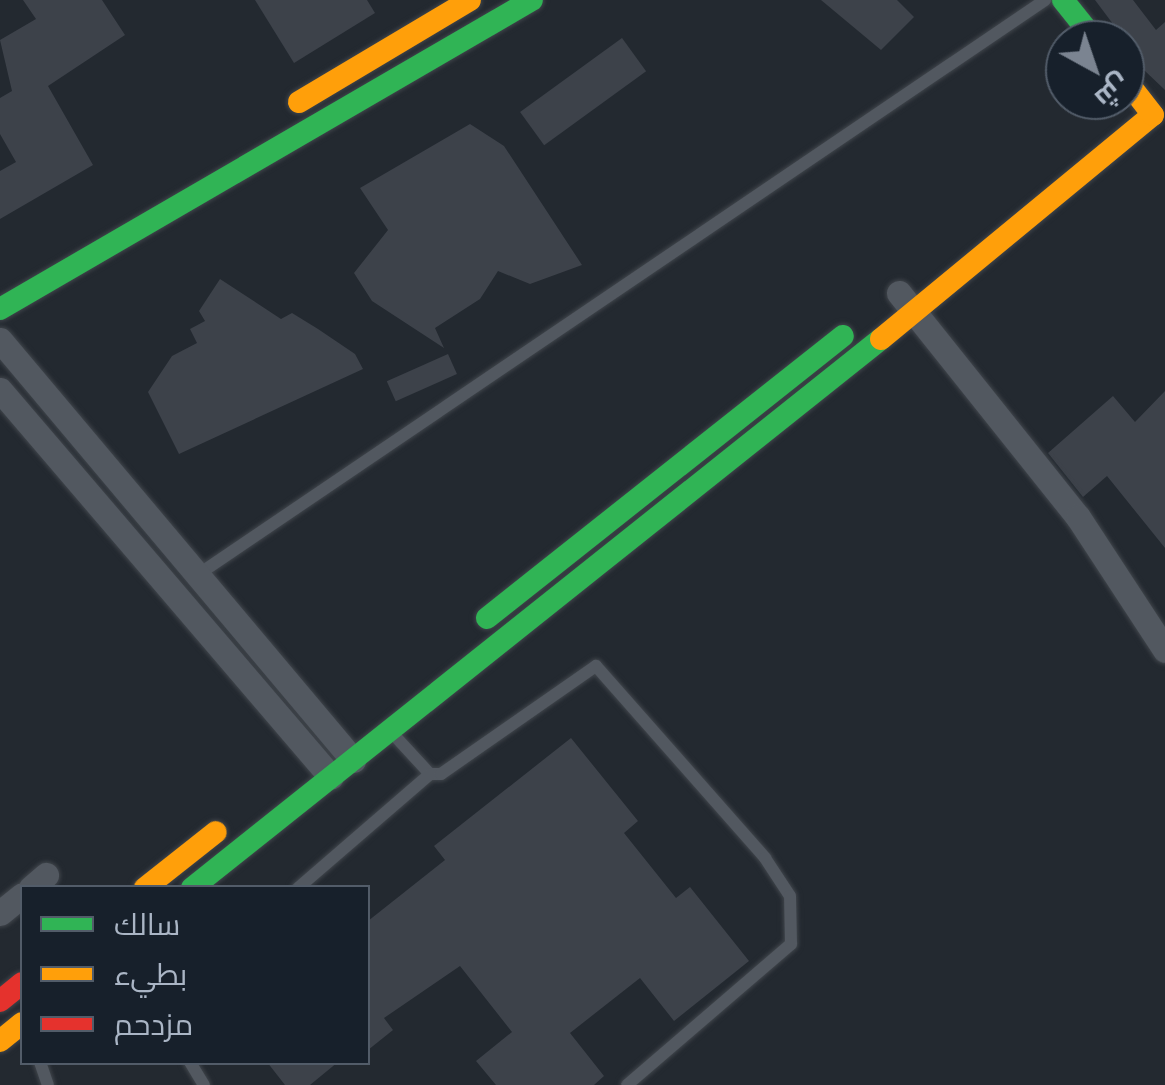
<!DOCTYPE html>
<meta charset="utf-8">
<style>
body{margin:0}
#map{position:relative;width:1165px;height:1085px;overflow:hidden;background:#232930;font-family:"IBM Plex Sans",Cairo,sans-serif}
div>[style]{position:absolute}
.building>*{inset:0;background:#3d424a;transform-origin:0 0}
.roads{filter:drop-shadow(0 0 2px #40454b) drop-shadow(0 0 2px #40454b)}
.lane>*{height:12px;margin:-6px;padding:0 6px;transform-origin:6px;border-radius:6px;background:#525860}
.street>*{height:25px;margin:-12.5px;padding:0 12.5px;transform-origin:12.5px;border-radius:12.5px;background:#525860}
.fast>*{height:22px;margin:-11px;padding:0 11px;transform-origin:11px;border-radius:11px;background:#30b455}
.slow>*{height:22px;margin:-11px;padding:0 11px;transform-origin:11px;border-radius:11px;background:#ff9f0a}
.jam>*{height:22px;margin:-11px;padding:0 11px;transform-origin:11px;border-radius:11px;background:#e5322d}
span{translate:-50% -50%;white-space:nowrap;text-align:center;line-height:1.15;-webkit-text-stroke:10px #17202b;paint-order:stroke}
.legend{position:absolute;left:20px;top:885px;width:350px;height:180px;box-sizing:border-box;background:#17202b;border:2px solid #525c69;margin:0;padding:12px 18px;list-style:none;font-size:30px;color:#aab5c5}
.legend li{display:flex;align-items:center;gap:20px;height:50px}
.legend b{width:50px;border:2px solid #525c69}
.north{position:absolute;left:1045px;top:20px;width:100px;height:100px;box-sizing:border-box;background:#17202b;border:2px solid #525c69;border-radius:50%;rotate:140deg;font-size:28px;font-weight:700;line-height:40px;text-align:center;color:#aab5c5}
.north::after{content:'';display:block;margin:auto;width:35px;height:45px;background:#7b8491;clip-path:polygon(50% 0,100% 100%,50% 72%,0 100%)}
</style>
<div id="map">
<div class="building">
<i style="clip-path:polygon(23px 0,102px 0,125px 35px,48px 86px,93px 165px,0 219px,0 171px,16px 162px,0 134px,0 98px,12px 91px,0 40px,36px 19px)"></i>
<i style="clip-path:polygon(255px 0,367px 0,375px 13px,294px 63px)"></i>
<i style="clip-path:polygon(821px 0,897px 0,914px 17px,881px 50px)"></i>
<i style="clip-path:polygon(1095px 0,1133px 0,1156px 30px,1165px 22px,1165px 90px,1125px 52px,1125px 40px)"></i>
<i style="left:622px;top:38px;width:41px;height:126px;rotate:54deg"></i>
<i style="clip-path:polygon(470px 124px,504px 146px,582px 265px,530px 284px,498px 271px,480px 299px,435px 328px,444px 348px,372px 301px,354px 273px,388px 230px,360px 188px)"></i>
<i style="clip-path:polygon(220px 279px,281px 319px,292px 313px,318px 329px,355px 354px,363px 369px,179px 454px,148px 392px,172px 356px,197px 343px,190px 329px,205px 321px,199px 311px)"></i>
<i style="left:448px;top:354px;width:22px;height:67px;rotate:66deg"></i>
<i style="clip-path:polygon(1165px 391px,1165px 548px,1107px 476px,1083px 497px,1048px 453px,1113px 396px,1135px 422px)"></i>
<i style="clip-path:polygon(571px 738px,638px 821px,624px 833px,676px 898px,690px 887px,749px 961px,674px 1021px,640px 978px,570px 1033px,604px 1076px,594px 1085px,496px 1085px,476px 1061px,512px 1032px,460px 966px,384px 1018px,393px 1030px,368px 1050px,368px 921px,445px 860px,434px 846px)"></i>
<i style="clip-path:polygon(267px 1062px,338px 1062px,310px 1085px,285px 1085px)"></i>
</div>
<div class="roads">
<div class="lane">
<i style="left:196px;top:576px;width:1026px;rotate:-34.15deg"></i>
<i style="left:394px;top:735px;width:53px;rotate:47.3deg"></i>
<i style="left:430px;top:774px;width:11px"></i>
<i style="left:441px;top:774px;width:189px;rotate:-34.9deg"></i>
<i style="left:596px;top:666px;width:256px;rotate:48.6deg"></i>
<i style="left:765px;top:858px;width:45px;rotate:56.7deg"></i>
<i style="left:790px;top:896px;width:48px;rotate:88.8deg"></i>
<i style="left:791px;top:944px;width:216px;rotate:139.3deg"></i>
<i style="left:298px;top:888px;width:174px;rotate:-40.8deg"></i>
<i style="left:40px;top:1062px;width:24px;rotate:71deg"></i>
<i style="left:190px;top:1062px;width:27px;rotate:59deg"></i>
</div>
<div class="street">
<i style="left:899px;top:293px;width:287px;rotate:51.4deg"></i>
<i style="left:1078px;top:517px;width:159px;rotate:56.8deg"></i>
<i style="left:0;top:340px;width:549px;rotate:49.95deg"></i>
<i style="left:0;top:390px;width:509px;rotate:49.46deg"></i>
<i style="left:31px;top:888px;width:20px;rotate:-41deg"></i>
<i style="left:0;top:913px;width:28px;rotate:-39deg"></i>
</div>
<div class="fast">
<i style="left:1063px;top:0;width:51px;rotate:51.3deg"></i>
<i style="left:0;top:309px;width:615px;rotate:-30.15deg"></i>
<i style="left:487px;top:618px;width:454px;rotate:-38.4deg"></i>
<i style="left:192px;top:888px;width:881px;rotate:-38.55deg"></i>
</div>
<div class="slow">
<i style="left:299px;top:102px;width:199px;rotate:-30.8deg"></i>
<i style="left:881px;top:339px;width:352px;rotate:-39.5deg"></i>
<i style="left:1153px;top:115px;width:46px;rotate:-127.9deg"></i>
<i style="left:145px;top:888px;width:90px;rotate:-38.3deg"></i>
<i style="left:0;top:1041px;width:28px;rotate:-39deg"></i>
</div>
<div class="jam">
<i style="left:0;top:1001px;width:28px;rotate:-39deg"></i>
</div>
</div>
<ul class="legend">
<li><b style="height:12px;background:#30b455"></b>سالك</li>
<li><b style="height:12px;background:#ff9f0a"></b>بطيء</li>
<li><b style="height:12px;background:#e5322d"></b>مزدحم</li>
</ul>
<div class="north">ش</div>
</div>
